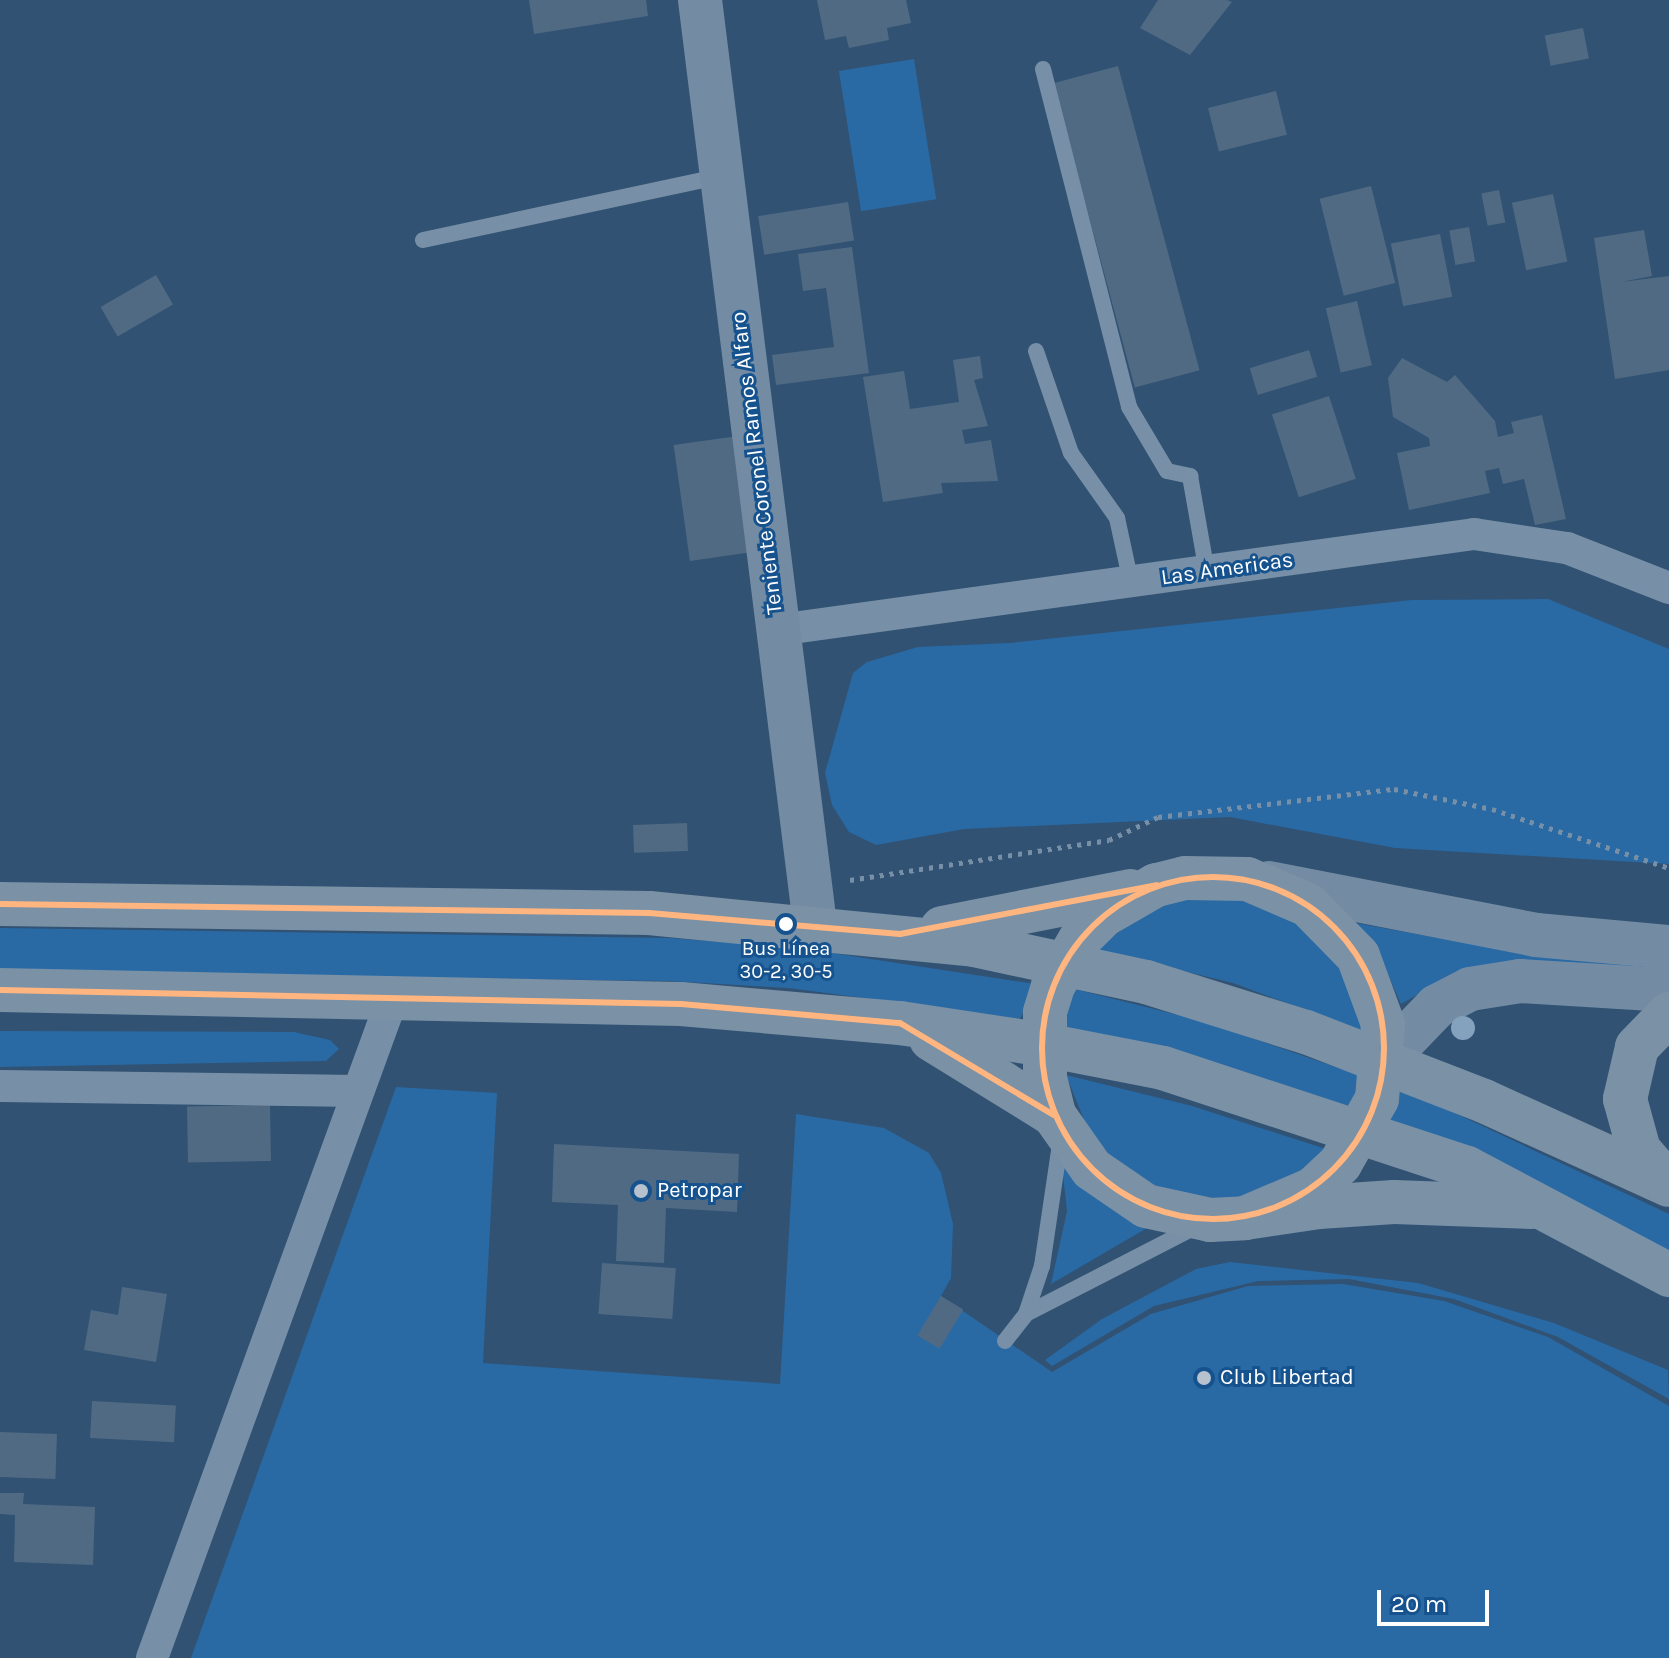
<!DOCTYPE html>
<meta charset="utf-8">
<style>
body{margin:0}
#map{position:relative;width:1669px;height:1658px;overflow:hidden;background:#315273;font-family:Karla,sans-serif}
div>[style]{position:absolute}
.green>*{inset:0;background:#296aa5;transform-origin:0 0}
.building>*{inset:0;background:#506a84;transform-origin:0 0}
.path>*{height:5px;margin-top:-2.5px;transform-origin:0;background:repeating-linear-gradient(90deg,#7890a7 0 4px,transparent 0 10px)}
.lane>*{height:16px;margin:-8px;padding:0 8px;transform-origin:8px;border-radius:8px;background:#7890a7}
.street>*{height:32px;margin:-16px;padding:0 16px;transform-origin:16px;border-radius:16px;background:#7890a7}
.secondary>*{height:44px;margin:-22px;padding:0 22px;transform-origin:22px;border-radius:22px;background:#748ca3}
.highway>*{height:44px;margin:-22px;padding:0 22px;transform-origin:22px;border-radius:22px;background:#7a91a6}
.bus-1>*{height:6px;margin:-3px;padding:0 3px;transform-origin:3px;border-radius:3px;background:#ffb580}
.bus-1>.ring{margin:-3px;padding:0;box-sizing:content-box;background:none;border:6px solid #ffb580;border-radius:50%}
.trees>*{width:24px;height:24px;margin:-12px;border-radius:50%;background:#84a2be}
.dots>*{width:22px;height:22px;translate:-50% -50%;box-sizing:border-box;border:4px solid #16538e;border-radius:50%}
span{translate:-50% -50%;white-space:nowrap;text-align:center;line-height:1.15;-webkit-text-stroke:6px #16538e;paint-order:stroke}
.bus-label{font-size:20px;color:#fff}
.street-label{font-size:22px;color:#fff}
.poi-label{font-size:22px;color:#fff}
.left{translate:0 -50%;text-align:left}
.scale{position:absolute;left:1377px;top:1590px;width:112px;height:36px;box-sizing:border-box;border:4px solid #fff;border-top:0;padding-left:10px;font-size:24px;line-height:28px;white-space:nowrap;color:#fff;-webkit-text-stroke:6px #16538e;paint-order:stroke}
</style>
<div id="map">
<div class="green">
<i style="left:914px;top:59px;width:142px;height:76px;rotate:81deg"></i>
<i style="clip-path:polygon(1548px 599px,1669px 649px,1669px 864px,1395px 848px,1230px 817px,964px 829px,876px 845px,849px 832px,832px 805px,825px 773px,853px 673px,867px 662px,918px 647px,1010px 643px,1412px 600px)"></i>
<i style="clip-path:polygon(1218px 892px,1300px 921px,1347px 970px,1363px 1031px,1233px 983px,1097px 950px,1157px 901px)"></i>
<i style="clip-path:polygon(1355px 923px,1517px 952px,1669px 965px,1445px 979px,1401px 1004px,1377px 950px)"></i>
<i style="clip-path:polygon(0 928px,670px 938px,799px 948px,1035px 984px,1020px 1019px,789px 988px,669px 981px,0 972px)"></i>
<i style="clip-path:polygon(1074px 989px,1206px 1022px,1358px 1075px,1357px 1095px,1350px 1106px,1063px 1031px)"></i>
<i style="clip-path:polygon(0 1031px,294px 1032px,330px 1040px,339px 1049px,326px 1061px,0 1067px)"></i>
<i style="clip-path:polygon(1066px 1075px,1192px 1106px,1326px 1149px,1295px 1178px,1233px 1199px,1167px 1195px,1114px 1160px,1089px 1132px)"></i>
<i style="clip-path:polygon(396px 1087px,497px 1093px,483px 1363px,780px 1384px,796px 1114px,884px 1128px,929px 1153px,941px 1173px,953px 1224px,951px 1278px,941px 1296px,1052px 1372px,1151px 1314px,1248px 1286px,1343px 1284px,1444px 1301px,1548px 1337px,1669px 1406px,1669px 1658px,191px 1658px)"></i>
<i style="clip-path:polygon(1406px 1090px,1669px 1214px,1669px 1252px,1387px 1120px,1398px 1091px)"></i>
<i style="clip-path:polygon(1062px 1166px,1147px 1228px,1051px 1284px,1067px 1211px)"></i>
<i style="clip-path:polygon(1230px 1262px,1418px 1283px,1554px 1323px,1668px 1370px,1669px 1399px,1558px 1337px,1454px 1299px,1349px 1279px,1258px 1281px,1154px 1306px,1052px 1366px,1045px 1360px,1102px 1319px,1196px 1269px)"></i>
</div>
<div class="building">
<i style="clip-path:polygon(529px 0,646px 0,648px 16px,534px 34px)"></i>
<i style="clip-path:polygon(817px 0,906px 0,911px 23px,887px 28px,889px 40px,849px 48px,846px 36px,825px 40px)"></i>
<i style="clip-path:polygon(1158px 0,1227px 0,1232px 2px,1190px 55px,1140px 28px)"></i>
<i style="left:1583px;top:28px;width:31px;height:39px;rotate:79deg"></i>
<i style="left:1118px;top:66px;width:315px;height:67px;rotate:75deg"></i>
<i style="left:1276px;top:91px;width:45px;height:70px;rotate:76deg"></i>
<i style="left:1371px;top:186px;width:100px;height:53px;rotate:76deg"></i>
<i style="left:1499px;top:190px;width:33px;height:18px;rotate:79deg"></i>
<i style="left:1553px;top:194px;width:69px;height:42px;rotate:78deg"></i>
<i style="left:848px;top:202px;width:39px;height:91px;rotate:81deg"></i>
<i style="left:1469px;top:227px;width:35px;height:20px;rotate:80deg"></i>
<i style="clip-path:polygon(1644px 230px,1652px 276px,1621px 282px,1669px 276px,1669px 370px,1615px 379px,1594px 238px)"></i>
<i style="left:1440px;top:234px;width:64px;height:50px;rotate:79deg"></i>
<i style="clip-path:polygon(852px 247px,869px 373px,776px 385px,772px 355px,834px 347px,826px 288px,803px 291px,798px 254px)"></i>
<i style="left:156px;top:275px;width:34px;height:64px;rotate:60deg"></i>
<i style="left:1357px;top:301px;width:66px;height:32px;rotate:77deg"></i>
<i style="left:1309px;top:350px;width:28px;height:62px;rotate:73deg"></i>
<i style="clip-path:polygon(980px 356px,983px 378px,974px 380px,988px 426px,962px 430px,965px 444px,991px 440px,998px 481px,941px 483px,943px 493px,883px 502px,863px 377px,904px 371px,910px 409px,959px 402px,953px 360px)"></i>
<i style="clip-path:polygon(1402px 358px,1447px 382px,1455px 375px,1495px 421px,1498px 437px,1514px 433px,1511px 422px,1542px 415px,1566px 519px,1535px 525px,1524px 479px,1503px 484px,1499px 468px,1485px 471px,1490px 493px,1409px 510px,1397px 453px,1430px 446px,1429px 438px,1393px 417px,1388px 378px)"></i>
<i style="left:1329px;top:396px;width:87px;height:60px;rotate:72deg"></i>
<i style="left:738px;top:436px;width:117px;height:65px;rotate:82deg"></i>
<i style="left:687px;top:823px;width:28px;height:54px;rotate:88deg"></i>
<i style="left:270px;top:1105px;width:56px;height:83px;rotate:89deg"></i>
<i style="clip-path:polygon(554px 1144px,739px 1154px,737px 1212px,666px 1208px,664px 1263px,616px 1261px,618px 1205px,552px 1202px)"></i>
<i style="left:602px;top:1263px;width:74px;height:51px;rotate:4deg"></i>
<i style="clip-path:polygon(122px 1287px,167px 1294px,156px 1362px,84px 1350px,91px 1310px,118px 1315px)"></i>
<i style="left:941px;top:1296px;width:26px;height:46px;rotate:31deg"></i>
<i style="left:92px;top:1401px;width:84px;height:37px;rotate:3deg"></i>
<i style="left:0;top:1432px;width:57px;height:45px;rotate:2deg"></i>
<i style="clip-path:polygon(0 1493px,24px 1493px,23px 1504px,95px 1507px,93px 1565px,14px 1562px,15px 1515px,0 1514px)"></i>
</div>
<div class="path">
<i style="left:850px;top:880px;width:262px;rotate:-8.8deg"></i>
<i style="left:1109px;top:840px;width:54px;rotate:-25.1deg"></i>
<i style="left:1158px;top:817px;width:238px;rotate:-6.8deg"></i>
<i style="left:1394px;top:789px;width:100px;rotate:11.5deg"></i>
<i style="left:1492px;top:809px;width:187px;rotate:18.4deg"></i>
</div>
<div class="lane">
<i style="left:1043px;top:69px;width:349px;rotate:75.7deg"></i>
<i style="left:1129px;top:407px;width:74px;rotate:59.3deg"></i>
<i style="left:1167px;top:471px;width:24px;rotate:12deg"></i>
<i style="left:1190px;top:476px;width:97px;rotate:80deg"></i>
<i style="left:423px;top:240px;width:305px;rotate:-12.1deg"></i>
<i style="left:1036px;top:351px;width:108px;rotate:71.1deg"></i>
<i style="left:1071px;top:453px;width:80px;rotate:54.7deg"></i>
<i style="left:1117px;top:518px;width:66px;rotate:77.8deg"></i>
<i style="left:1026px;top:1314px;width:190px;rotate:-27.2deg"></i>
<i style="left:1005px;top:1341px;width:34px;rotate:-52deg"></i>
<i style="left:1026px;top:1314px;width:51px;rotate:-71.6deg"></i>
<i style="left:1042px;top:1266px;width:129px;rotate:-81.6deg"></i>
</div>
<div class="street">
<i style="left:778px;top:630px;width:703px;rotate:-7.85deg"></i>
<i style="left:1474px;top:534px;width:94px;rotate:8.6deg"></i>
<i style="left:1567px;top:548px;width:110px;rotate:21.4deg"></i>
<i style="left:0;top:1086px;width:358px;rotate:0.8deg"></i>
<i style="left:152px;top:1658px;width:707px;rotate:-69.98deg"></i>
</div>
<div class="secondary">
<i style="left:700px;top:0;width:932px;rotate:82.91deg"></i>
<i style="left:1269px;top:883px;width:272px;rotate:11deg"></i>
<i style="left:1536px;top:935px;width:134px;rotate:5.2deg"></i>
<i style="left:1384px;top:1061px;width:76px;rotate:-46.1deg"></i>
<i style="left:1437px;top:1006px;width:37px;rotate:-27deg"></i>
<i style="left:1470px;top:989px;width:51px;rotate:-9.1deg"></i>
<i style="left:1520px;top:981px;width:149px;rotate:3.5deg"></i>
</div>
<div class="highway">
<i style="left:0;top:904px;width:649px;rotate:0.79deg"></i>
<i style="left:649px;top:913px;width:327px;rotate:5.6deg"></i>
<i style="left:974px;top:945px;width:176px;rotate:12.1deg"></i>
<i style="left:1146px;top:982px;width:168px;rotate:17.4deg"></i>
<i style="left:1306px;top:1032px;width:191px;rotate:21.2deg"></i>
<i style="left:1484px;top:1101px;width:203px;rotate:24.4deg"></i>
<i style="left:942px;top:928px;width:192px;rotate:-11.1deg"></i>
<i style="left:0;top:990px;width:681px;rotate:1.18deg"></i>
<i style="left:681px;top:1004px;width:220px;rotate:5deg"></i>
<i style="left:900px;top:1023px;width:147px;rotate:8.6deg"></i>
<i style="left:1045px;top:1045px;width:120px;rotate:11deg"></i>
<i style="left:1163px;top:1068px;width:320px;rotate:18.2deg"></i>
<i style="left:1467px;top:1168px;width:229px;rotate:27.9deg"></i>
<i style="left:931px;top:1039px;width:145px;rotate:31.7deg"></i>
<i style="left:1667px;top:1182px;width:43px;rotate:-131.2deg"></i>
<i style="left:1639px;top:1150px;width:53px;rotate:-105.4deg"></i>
<i style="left:1625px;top:1099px;width:53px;rotate:-77deg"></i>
<i style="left:1637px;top:1047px;width:46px;rotate:-45.9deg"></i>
<i style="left:1245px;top:1218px;width:74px;rotate:-23.1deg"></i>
<i style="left:1313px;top:1189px;width:37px;rotate:-43deg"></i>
<i style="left:1340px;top:1164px;width:75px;rotate:-60.4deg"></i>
<i style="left:1377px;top:1099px;width:75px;rotate:-85.4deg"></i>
<i style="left:1383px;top:1024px;width:72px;rotate:-110.2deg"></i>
<i style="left:1358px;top:956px;width:71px;rotate:-134.4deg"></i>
<i style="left:1308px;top:905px;width:66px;rotate:-156.9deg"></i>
<i style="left:1247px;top:879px;width:62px;rotate:-179.1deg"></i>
<i style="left:1185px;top:878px;width:30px;rotate:166deg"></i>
<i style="left:1156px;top:885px;width:60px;rotate:150deg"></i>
<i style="left:1104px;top:915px;width:30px;rotate:136deg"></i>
<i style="left:1082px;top:936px;width:58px;rotate:120.1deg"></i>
<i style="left:1053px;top:986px;width:28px;rotate:107deg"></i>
<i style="left:1045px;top:1013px;width:65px;rotate:90deg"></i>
<i style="left:1045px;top:1078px;width:38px;rotate:76deg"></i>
<i style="left:1054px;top:1115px;width:66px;rotate:54.9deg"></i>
<i style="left:1092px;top:1169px;width:65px;rotate:34.4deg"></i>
<i style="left:1146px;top:1206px;width:66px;rotate:12.3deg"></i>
<i style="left:1210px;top:1220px;width:35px;rotate:-3deg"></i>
<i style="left:1245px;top:1218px;width:75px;rotate:-8.5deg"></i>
<i style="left:1319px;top:1207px;width:75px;rotate:-3.8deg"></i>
<i style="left:1394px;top:1202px;width:137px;rotate:2.1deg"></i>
</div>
<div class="bus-1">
<i class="ring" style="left:1042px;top:877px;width:336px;height:336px"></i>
<i style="left:0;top:904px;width:649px;rotate:0.79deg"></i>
<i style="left:649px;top:913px;width:252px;rotate:4.8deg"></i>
<i style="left:900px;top:934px;width:261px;rotate:-10.8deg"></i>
<i style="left:0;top:990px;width:681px;rotate:1.18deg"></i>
<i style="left:681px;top:1004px;width:220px;rotate:5deg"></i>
<i style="left:900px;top:1023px;width:179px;rotate:30.9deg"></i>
</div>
<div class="trees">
<i style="left:1463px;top:1028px"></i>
</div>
<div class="dots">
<i style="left:786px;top:924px;background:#fff"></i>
<i style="left:641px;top:1191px;background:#b7c2ce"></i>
<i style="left:1204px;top:1378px;background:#b7c2ce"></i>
</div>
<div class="bus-label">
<span style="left:786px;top:960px">Bus Línea<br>30-2, 30-5</span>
</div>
<div class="street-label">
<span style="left:757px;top:463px;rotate:-97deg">Teniente Coronel Ramos Alfaro</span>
<span style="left:1227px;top:569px;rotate:-8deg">Las Americas</span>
</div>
<div class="poi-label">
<span class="left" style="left:657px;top:1191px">Petropar</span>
<span class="left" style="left:1220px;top:1378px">Club Libertad</span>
</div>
<div class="scale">20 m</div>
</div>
